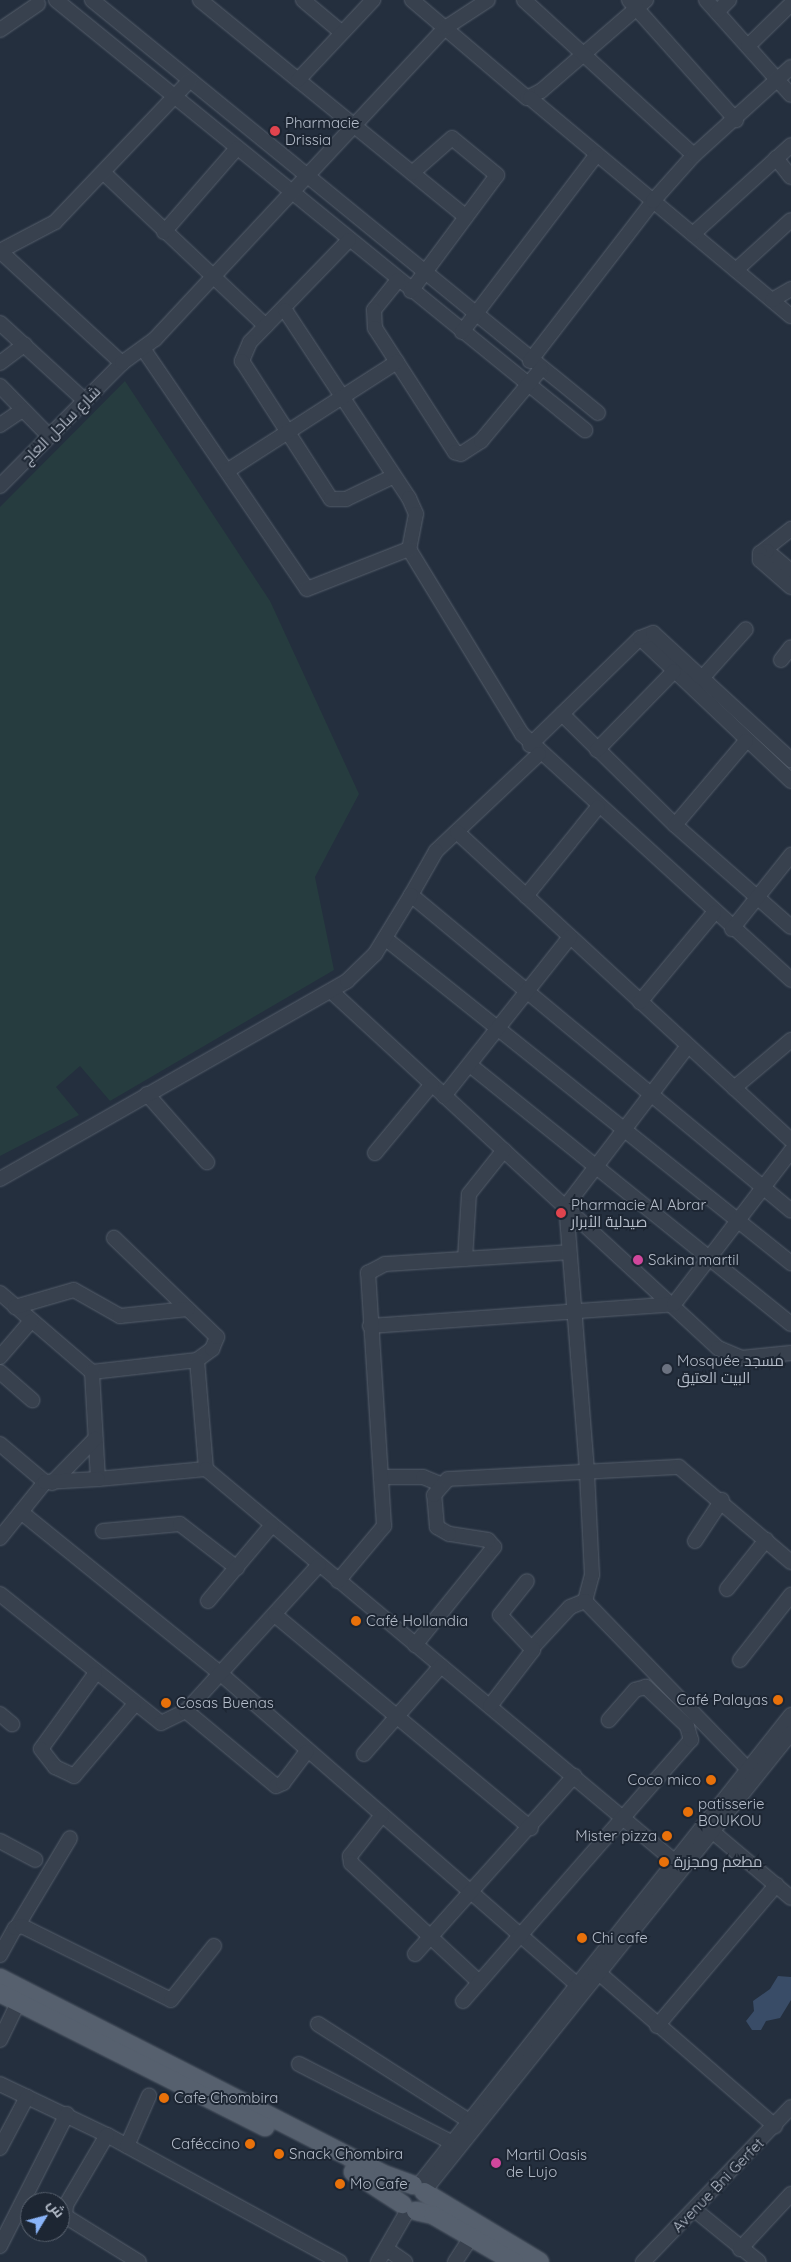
<!DOCTYPE html>
<meta charset="utf-8">
<style>
body{margin:0}
#map{position:relative;width:791px;height:2262px;overflow:hidden;background:#242f3e;font-family:Quicksand,Cairo,sans-serif}
div>[style]{position:absolute}
.green>*{inset:0;background:#263c3f}
.water>*{inset:0;background:#394c67}
.roads{filter:drop-shadow(0 0 1px #565f6c) drop-shadow(0 0 1px #565f6c)}
.minor>*{height:14px;margin:-7px;padding:0 7px;transform-origin:7px;border-radius:7px;background:#38414e}
.major>*{height:18px;margin:-9px;padding:0 9px;transform-origin:9px;border-radius:9px;background:#56606e}
.dots>*{width:14px;height:14px;translate:-50% -50%;box-sizing:border-box;border:2px solid #1d2633;border-radius:50%}
span{translate:-50% -50%;white-space:nowrap;text-align:center;line-height:1.15;-webkit-text-stroke:4px #1d2633;paint-order:stroke}
.poi-label{font-size:15px;color:#b4bcc9}
.left{translate:0 -50%;text-align:left}
.right{translate:-100% -50%;text-align:right}
.street-label{font-size:15px;color:#b4bcc9}
.north{position:absolute;left:20px;top:2192px;width:50px;height:50px;box-sizing:border-box;background:#1d2633;border:1px solid #59626f;border-radius:50%;rotate:53deg;font-size:14px;font-weight:700;line-height:20px;text-align:center;color:#b4bcc9}
.north::after{content:'';display:block;margin:auto;width:18px;height:22px;background:#8ab4f8;clip-path:polygon(50% 0,100% 100%,50% 72%,0 100%)}
</style>
<div id="map">
<div class="green">
<i style="clip-path:polygon(125px 381px,270px 601px,359px 794px,315px 877px,334px 970px,110px 1101px,80px 1066px,56px 1087px,79px 1115px,0 1156px,0 507px)"></i>
</div>
<div class="water">
<i style="clip-path:polygon(778px 1976px,791px 1977px,791px 2000px,780px 2018px,766px 2021px,761px 2030px,752px 2030px,746px 2021px,754px 2011px,753px 2001px,770px 1989px)"></i>
</div>
<div class="roads">
<div class="minor">
<i style="left:56px;top:0;width:682px;rotate:39.11deg"></i>
<i style="left:92px;top:0;width:653px;rotate:39.22deg"></i>
<i style="left:200px;top:0;width:343px;rotate:39.2deg"></i>
<i style="left:303px;top:0;width:50px;rotate:40.1deg"></i>
<i style="left:412px;top:0;width:151px;rotate:40.4deg"></i>
<i style="left:527px;top:98px;width:16px;rotate:-27deg"></i>
<i style="left:541px;top:91px;width:139px;rotate:-40.9deg"></i>
<i style="left:524px;top:0;width:230px;rotate:42.4deg"></i>
<i style="left:629px;top:0;width:161px;rotate:48.3deg"></i>
<i style="left:706px;top:0;width:127px;rotate:48.2deg"></i>
<i style="left:717px;top:12px;width:17px;rotate:-45deg"></i>
<i style="left:0;top:30px;width:46px;rotate:-34.4deg"></i>
<i style="left:748px;top:46px;width:60px;rotate:-44.3deg"></i>
<i style="left:298px;top:80px;width:110px;rotate:-46.8deg"></i>
<i style="left:530px;top:98px;width:340px;rotate:39.9deg"></i>
<i style="left:776px;top:158px;width:24px;rotate:52deg"></i>
<i style="left:105px;top:174px;width:221px;rotate:43.4deg"></i>
<i style="left:164px;top:232px;width:111px;rotate:-49deg"></i>
<i style="left:693px;top:234px;width:132px;rotate:-42.2deg"></i>
<i style="left:349px;top:240px;width:142px;rotate:134.1deg"></i>
<i style="left:250px;top:342px;width:21px;rotate:113deg"></i>
<i style="left:242px;top:361px;width:164px;rotate:57.2deg"></i>
<i style="left:331px;top:499px;width:15px"></i>
<i style="left:346px;top:499px;width:53px;rotate:-25.6deg"></i>
<i style="left:0;top:251px;width:62px;rotate:-27.8deg"></i>
<i style="left:55px;top:222px;width:196px;rotate:-46.4deg"></i>
<i style="left:0;top:251px;width:166px;rotate:42.6deg"></i>
<i style="left:736px;top:270px;width:74px;rotate:-42.3deg"></i>
<i style="left:398px;top:280px;width:38px;rotate:129deg"></i>
<i style="left:374px;top:310px;width:18px;rotate:87deg"></i>
<i style="left:375px;top:328px;width:148px;rotate:57.2deg"></i>
<i style="left:455px;top:452px;width:6px;rotate:18deg"></i>
<i style="left:461px;top:454px;width:24px;rotate:-33deg"></i>
<i style="left:481px;top:441px;width:94px;rotate:-50.2deg"></i>
<i style="left:411px;top:291px;width:144px;rotate:-53.4deg"></i>
<i style="left:497px;top:175px;width:58px;rotate:-140.6deg"></i>
<i style="left:452px;top:138px;width:53px;rotate:138.8deg"></i>
<i style="left:772px;top:300px;width:22px;rotate:-30deg"></i>
<i style="left:285px;top:310px;width:225px;rotate:56.6deg"></i>
<i style="left:409px;top:498px;width:17px;rotate:66deg"></i>
<i style="left:416px;top:514px;width:36px;rotate:101deg"></i>
<i style="left:409px;top:549px;width:217px;rotate:58.6deg"></i>
<i style="left:522px;top:734px;width:365px;rotate:42.4deg"></i>
<i style="left:0;top:323px;width:115px;rotate:42.5deg"></i>
<i style="left:462px;top:332px;width:223px;rotate:-52.8deg"></i>
<i style="left:144px;top:350px;width:289px;rotate:55.7deg"></i>
<i style="left:307px;top:589px;width:110px;rotate:-21.4deg"></i>
<i style="left:530px;top:361px;width:202px;rotate:-52.4deg"></i>
<i style="left:653px;top:201px;width:62px;rotate:-48.3deg"></i>
<i style="left:694px;top:155px;width:131px;rotate:-42.2deg"></i>
<i style="left:0;top:363px;width:31px;rotate:-37deg"></i>
<i style="left:0;top:386px;width:70px;rotate:45.6deg"></i>
<i style="left:0;top:425px;width:27px;rotate:-34deg"></i>
<i style="left:227px;top:471px;width:202px;rotate:-32.7deg"></i>
<i style="left:0;top:486px;width:173px;rotate:-45.2deg"></i>
<i style="left:122px;top:363px;width:41px;rotate:-36deg"></i>
<i style="left:155px;top:339px;width:425px;rotate:-47deg"></i>
<i style="left:445px;top:28px;width:51px;rotate:-33.1deg"></i>
<i style="left:763px;top:551px;width:36px;rotate:-38deg"></i>
<i style="left:791px;top:571px;width:31px;rotate:-140deg"></i>
<i style="left:767px;top:551px;width:7px;rotate:164deg"></i>
<i style="left:760px;top:553px;width:7px;rotate:90deg"></i>
<i style="left:760px;top:560px;width:41px;rotate:41.1deg"></i>
<i style="left:640px;top:638px;width:208px;rotate:43.4deg"></i>
<i style="left:781px;top:660px;width:16px;rotate:-52deg"></i>
<i style="left:703px;top:677px;width:64px;rotate:-48.1deg"></i>
<i style="left:562px;top:714px;width:158px;rotate:44.5deg"></i>
<i style="left:675px;top:825px;width:154px;rotate:41.3deg"></i>
<i style="left:530px;top:745px;width:153px;rotate:-44.2deg"></i>
<i style="left:640px;top:638px;width:14px;rotate:-21deg"></i>
<i style="left:653px;top:633px;width:188px;rotate:42.6deg"></i>
<i style="left:597px;top:750px;width:110px;rotate:-45.7deg"></i>
<i style="left:539px;top:754px;width:141px;rotate:136.7deg"></i>
<i style="left:436px;top:851px;width:51px;rotate:119.6deg"></i>
<i style="left:411px;top:895px;width:494px;rotate:39.7deg"></i>
<i style="left:675px;top:825px;width:110px;rotate:-49.8deg"></i>
<i style="left:457px;top:832px;width:454px;rotate:42.7deg"></i>
<i style="left:526px;top:896px;width:114px;rotate:-51deg"></i>
<i style="left:732px;top:929px;width:95px;rotate:-51.4deg"></i>
<i style="left:386px;top:939px;width:519px;rotate:38.66deg"></i>
<i style="left:331px;top:991px;width:527px;rotate:42.69deg"></i>
<i style="left:718px;top:1348px;width:25px;rotate:23deg"></i>
<i style="left:741px;top:1358px;width:50px;rotate:-5.7deg"></i>
<i style="left:640px;top:1002px;width:116px;rotate:-50.3deg"></i>
<i style="left:470px;top:1065px;width:412px;rotate:38.9deg"></i>
<i style="left:734px;top:1088px;width:75px;rotate:-40.1deg"></i>
<i style="left:147px;top:1094px;width:91px;rotate:48.6deg"></i>
<i style="left:444px;top:1096px;width:203px;rotate:-51.6deg"></i>
<i style="left:375px;top:1153px;width:89px;rotate:-50.4deg"></i>
<i style="left:0;top:1179px;width:400px;rotate:-29.7deg"></i>
<i style="left:347px;top:981px;width:39px;rotate:-44deg"></i>
<i style="left:375px;top:954px;width:69px;rotate:-58.6deg"></i>
<i style="left:465px;top:1259px;width:65px;rotate:-86.5deg"></i>
<i style="left:469px;top:1194px;width:56px;rotate:-51.5deg"></i>
<i style="left:0;top:1293px;width:121px;rotate:40.7deg"></i>
<i style="left:92px;top:1372px;width:106px;rotate:-6.5deg"></i>
<i style="left:197px;top:1360px;width:19px;rotate:-36deg"></i>
<i style="left:212px;top:1349px;width:13px;rotate:-67deg"></i>
<i style="left:217px;top:1337px;width:143px;rotate:-136.1deg"></i>
<i style="left:15px;top:1307px;width:61px;rotate:-16.1deg"></i>
<i style="left:74px;top:1290px;width:53px;rotate:29.5deg"></i>
<i style="left:120px;top:1316px;width:68px;rotate:-5.9deg"></i>
<i style="left:370px;top:1326px;width:305px;rotate:-4.1deg"></i>
<i style="left:674px;top:1304px;width:193px;rotate:-52.6deg"></i>
<i style="left:0;top:1357px;width:48px;rotate:-49.3deg"></i>
<i style="left:0;top:1372px;width:43px;rotate:41.2deg"></i>
<i style="left:92px;top:1372px;width:107px;rotate:86.8deg"></i>
<i style="left:98px;top:1479px;width:108px;rotate:-5.3deg"></i>
<i style="left:206px;top:1469px;width:109px;rotate:-94.7deg"></i>
<i style="left:0;top:1444px;width:59px;rotate:40.2deg"></i>
<i style="left:206px;top:1469px;width:610px;rotate:39.95deg"></i>
<i style="left:381px;top:1477px;width:42px"></i>
<i style="left:423px;top:1477px;width:18px;rotate:22deg"></i>
<i style="left:52px;top:1483px;width:62px;rotate:-45.7deg"></i>
<i style="left:21px;top:1512px;width:257px;rotate:39deg"></i>
<i style="left:221px;top:1674px;width:471px;rotate:41.1deg"></i>
<i style="left:103px;top:1531px;width:77px;rotate:-5.2deg"></i>
<i style="left:180px;top:1524px;width:72px;rotate:37.7deg"></i>
<i style="left:0;top:1538px;width:72px;rotate:-51.2deg"></i>
<i style="left:45px;top:1482px;width:53px;rotate:-3.2deg"></i>
<i style="left:695px;top:1541px;width:49px;rotate:-56.6deg"></i>
<i style="left:338px;top:1581px;width:72px;rotate:-50.1deg"></i>
<i style="left:384px;top:1526px;width:254px;rotate:-93.6deg"></i>
<i style="left:368px;top:1273px;width:19px;rotate:-28deg"></i>
<i style="left:385px;top:1264px;width:184px;rotate:-3.7deg"></i>
<i style="left:727px;top:1589px;width:63px;rotate:-51.5deg"></i>
<i style="left:0;top:1594px;width:206px;rotate:38.7deg"></i>
<i style="left:161px;top:1723px;width:28px;rotate:-26deg"></i>
<i style="left:186px;top:1711px;width:197px;rotate:-47.7deg"></i>
<i style="left:208px;top:1601px;width:99px;rotate:-49.9deg"></i>
<i style="left:585px;top:1601px;width:27px;rotate:-75deg"></i>
<i style="left:592px;top:1575px;width:104px;rotate:-92.8deg"></i>
<i style="left:587px;top:1471px;width:266px;rotate:-94.5deg"></i>
<i style="left:566px;top:1206px;width:201px;rotate:-52.7deg"></i>
<i style="left:275px;top:1615px;width:333px;rotate:39.8deg"></i>
<i style="left:415px;top:1645px;width:126px;rotate:-51.1deg"></i>
<i style="left:494px;top:1547px;width:9px;rotate:-131deg"></i>
<i style="left:488px;top:1540px;width:39px;rotate:-171deg"></i>
<i style="left:449px;top:1534px;width:14px;rotate:-150deg"></i>
<i style="left:437px;top:1527px;width:32px;rotate:-95deg"></i>
<i style="left:434px;top:1495px;width:21px;rotate:-49deg"></i>
<i style="left:448px;top:1479px;width:231px;rotate:-3deg"></i>
<i style="left:679px;top:1467px;width:147px;rotate:40.3deg"></i>
<i style="left:533px;top:1647px;width:54px;rotate:-47.2deg"></i>
<i style="left:570px;top:1607px;width:16px;rotate:-22deg"></i>
<i style="left:585px;top:1601px;width:233px;rotate:45.9deg"></i>
<i style="left:740px;top:1660px;width:83px;rotate:-51.9deg"></i>
<i style="left:95px;top:1674px;width:92px;rotate:125.8deg"></i>
<i style="left:41px;top:1749px;width:23px;rotate:52deg"></i>
<i style="left:55px;top:1767px;width:21px;rotate:25deg"></i>
<i style="left:74px;top:1776px;width:93px;rotate:-49.8deg"></i>
<i style="left:490px;top:1706px;width:71px;rotate:-52.5deg"></i>
<i style="left:533px;top:1650px;width:48px;rotate:-133.3deg"></i>
<i style="left:500px;top:1615px;width:43px;rotate:-51.5deg"></i>
<i style="left:186px;top:1711px;width:117px;rotate:39.8deg"></i>
<i style="left:276px;top:1786px;width:8px;rotate:-23deg"></i>
<i style="left:283px;top:1783px;width:39px;rotate:-53deg"></i>
<i style="left:0;top:1714px;width:16px;rotate:40deg"></i>
<i style="left:364px;top:1754px;width:117px;rotate:-48.8deg"></i>
<i style="left:382px;top:1815px;width:52px;rotate:128deg"></i>
<i style="left:350px;top:1856px;width:7px;rotate:82deg"></i>
<i style="left:351px;top:1863px;width:175px;rotate:42.9deg"></i>
<i style="left:713px;top:1832px;width:102px;rotate:40.2deg"></i>
<i style="left:0;top:1841px;width:40px;rotate:28deg"></i>
<i style="left:18px;top:1925px;width:101px;rotate:-59.1deg"></i>
<i style="left:415px;top:1954px;width:239px;rotate:-48.2deg"></i>
<i style="left:0;top:1955px;width:31px;rotate:-61deg"></i>
<i style="left:15px;top:1928px;width:7px;rotate:-16deg"></i>
<i style="left:22px;top:1926px;width:166px;rotate:26.4deg"></i>
<i style="left:171px;top:2000px;width:69px;rotate:-51.5deg"></i>
<i style="left:600px;top:1974px;width:232px;rotate:41deg"></i>
<i style="left:463px;top:2001px;width:347px;rotate:-48.9deg"></i>
<i style="left:691px;top:1740px;width:15px;rotate:-106deg"></i>
<i style="left:687px;top:1726px;width:57px;rotate:-136.4deg"></i>
<i style="left:646px;top:1687px;width:11px;rotate:165deg"></i>
<i style="left:635px;top:1690px;width:40px;rotate:131deg"></i>
<i style="left:318px;top:2024px;width:179px;rotate:32.7deg"></i>
<i style="left:657px;top:2026px;width:185px;rotate:-49.8deg"></i>
<i style="left:0;top:2040px;width:41px;rotate:-64.1deg"></i>
<i style="left:299px;top:2064px;width:173px;rotate:27.2deg"></i>
<i style="left:0;top:2084px;width:119px;rotate:25.5deg"></i>
<i style="left:107px;top:2135px;width:265px;rotate:28.6deg"></i>
<i style="left:107px;top:2135px;width:81px;rotate:120.4deg"></i>
<i style="left:66px;top:2205px;width:11px;rotate:95deg"></i>
<i style="left:65px;top:2216px;width:87px;rotate:31.9deg"></i>
<i style="left:127px;top:2146px;width:55px;rotate:-66.3deg"></i>
<i style="left:0;top:2148px;width:58px;rotate:-62.1deg"></i>
<i style="left:418px;top:2186px;width:601px;rotate:-51.62deg"></i>
<i style="left:424px;top:2191px;width:587px;rotate:-51.29deg"></i>
<i style="left:695px;top:2210px;width:82px;rotate:39.1deg"></i>
<i style="left:0;top:2246px;width:148px;rotate:-63.1deg"></i>
<i style="left:740px;top:2249px;width:75px;rotate:-47.2deg"></i>
<i style="left:388px;top:2250px;width:21px;rotate:35deg"></i>
<i style="left:378px;top:2262px;width:60px;rotate:-60deg"></i>
<i style="left:455px;top:2262px;width:30px;rotate:-57deg"></i>
<i style="left:643px;top:2262px;width:214px;rotate:-46.3deg"></i>
</div>
<div class="major">
<i style="left:0;top:1978px;width:430px;rotate:27.1deg"></i>
<i style="left:383px;top:2174px;width:32px;rotate:20deg"></i>
<i style="left:0;top:1993px;width:297px;rotate:26.8deg"></i>
<i style="left:353px;top:2172px;width:59px;rotate:33.1deg"></i>
<i style="left:424px;top:2192px;width:135px;rotate:31.1deg"></i>
<i style="left:416px;top:2211px;width:17px;rotate:13deg"></i>
<i style="left:433px;top:2215px;width:94px;rotate:30.1deg"></i>
</div>
</div>
<div class="dots">
<i style="left:275px;top:131px;background:#e0444e"></i>
<i style="left:561px;top:1213px;background:#e0444e"></i>
<i style="left:638px;top:1260px;background:#d1479c"></i>
<i style="left:667px;top:1369px;background:#6b7280"></i>
<i style="left:356px;top:1621px;background:#e8710a"></i>
<i style="left:778px;top:1700px;background:#e8710a"></i>
<i style="left:166px;top:1703px;background:#e8710a"></i>
<i style="left:711px;top:1780px;background:#e8710a"></i>
<i style="left:688px;top:1812px;background:#e8710a"></i>
<i style="left:667px;top:1836px;background:#e8710a"></i>
<i style="left:664px;top:1862px;background:#e8710a"></i>
<i style="left:582px;top:1938px;background:#e8710a"></i>
<i style="left:164px;top:2098px;background:#e8710a"></i>
<i style="left:250px;top:2144px;background:#e8710a"></i>
<i style="left:279px;top:2154px;background:#e8710a"></i>
<i style="left:496px;top:2163px;background:#d1479c"></i>
<i style="left:340px;top:2184px;background:#e8710a"></i>
</div>
<div class="poi-label">
<span class="left" style="left:285px;top:131px">Pharmacie<br>Drissia</span>
<span class="left" style="left:571px;top:1213px">Pharmacie Al Abrar<br>صيدلية الأبرار</span>
<span class="left" style="left:648px;top:1260px">Sakina martil</span>
<span class="left" style="left:677px;top:1369px">Mosquée مسجد<br>البيت العتيق</span>
<span class="left" style="left:366px;top:1621px">Café Hollandia</span>
<span class="right" style="left:768px;top:1700px">Café Palayas</span>
<span class="left" style="left:176px;top:1703px">Cosas Buenas</span>
<span class="right" style="left:701px;top:1780px">Coco mico</span>
<span class="left" style="left:698px;top:1812px">patisserie<br>BOUKOU</span>
<span class="right" style="left:657px;top:1836px">Mister pizza</span>
<span class="left" style="left:674px;top:1862px">مطعم ومجزرة</span>
<span class="left" style="left:592px;top:1938px">Chi cafe</span>
<span class="left" style="left:174px;top:2098px">Cafe Chombira</span>
<span class="right" style="left:240px;top:2144px">Caféccino</span>
<span class="left" style="left:289px;top:2154px">Snack Chombira</span>
<span class="left" style="left:506px;top:2163px">Martil Oasis<br>de Lujo</span>
<span class="left" style="left:350px;top:2184px">Mo Cafe</span>
</div>
<div class="street-label">
<span style="left:61px;top:425px;rotate:-45deg">شارع ساحل العاج</span>
<span style="left:718px;top:2185px;rotate:-46deg">Avenue Bni Gerfet</span>
</div>
<div class="north">ش</div>
</div>
